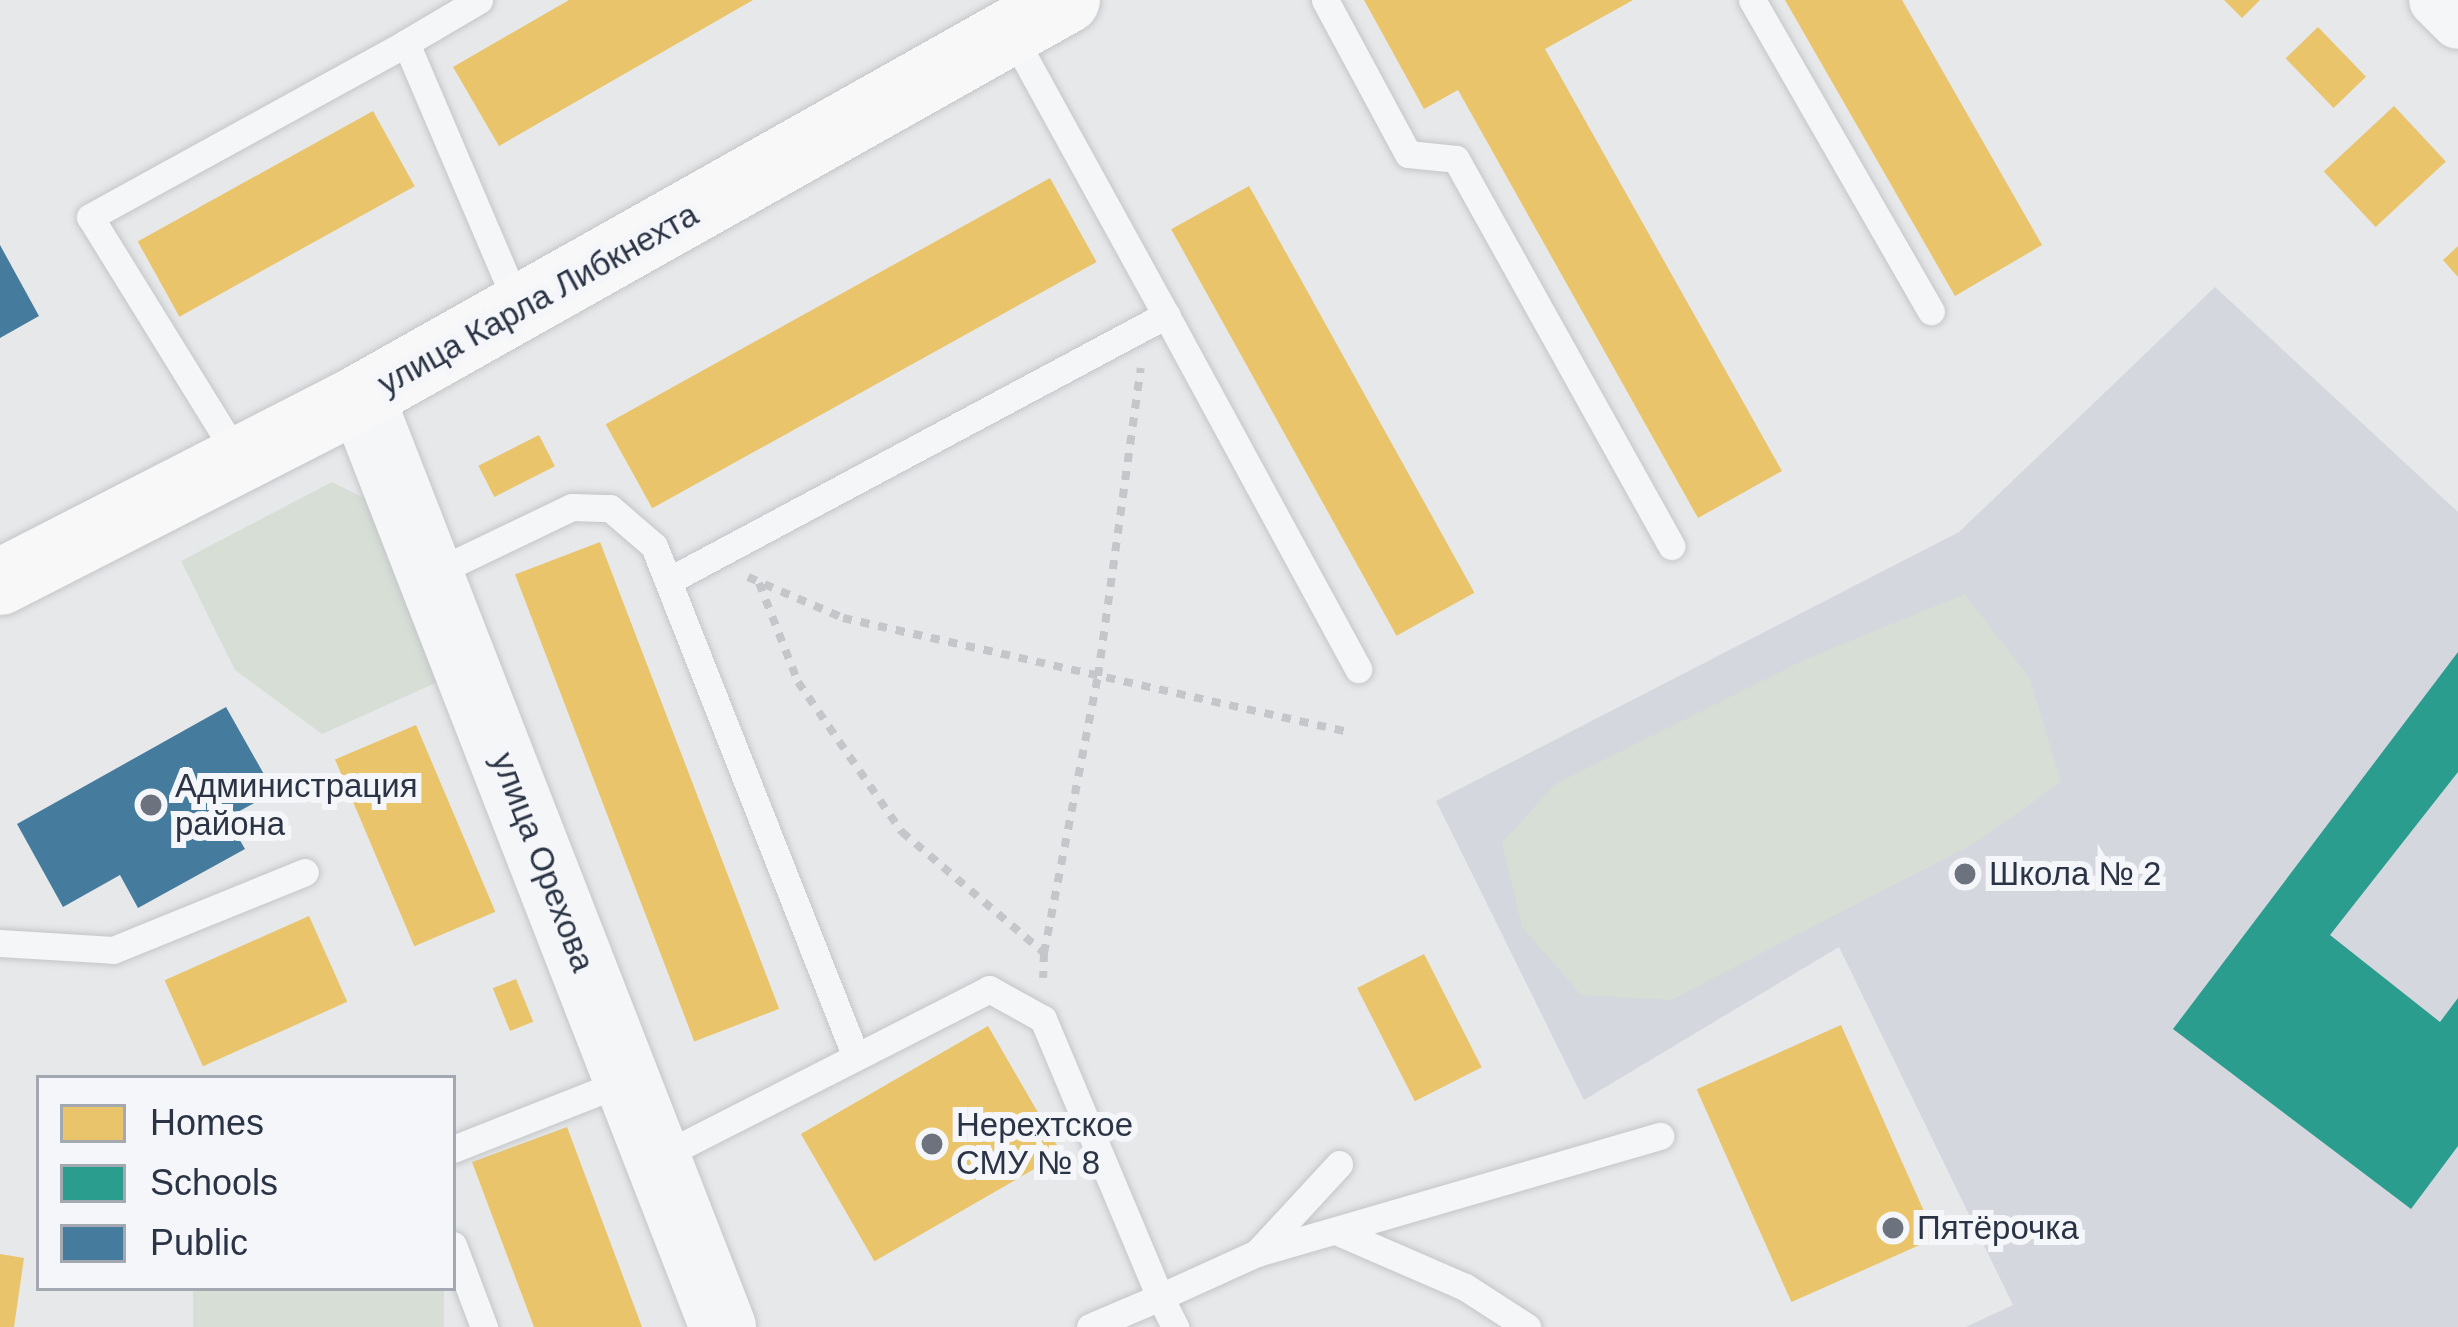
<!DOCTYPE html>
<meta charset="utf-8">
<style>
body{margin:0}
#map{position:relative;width:2458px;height:1327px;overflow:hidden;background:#e6e8ea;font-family:Arial,sans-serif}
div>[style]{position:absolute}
.built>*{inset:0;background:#d4d7dd}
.green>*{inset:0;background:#d6ded6;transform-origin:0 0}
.homes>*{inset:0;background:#e9c46a;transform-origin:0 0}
.schools>*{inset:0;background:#2a9d8f}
.public>*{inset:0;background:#457b9d}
.path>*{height:8px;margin-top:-4px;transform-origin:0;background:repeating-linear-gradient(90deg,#c5c6ca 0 9px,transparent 0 18px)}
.roads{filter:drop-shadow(0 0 3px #c4c6c8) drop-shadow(0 0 3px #c4c6c8)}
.service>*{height:27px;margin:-13.5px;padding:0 13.5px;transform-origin:13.5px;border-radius:13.5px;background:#f5f6f7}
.minor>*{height:54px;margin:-27px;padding:0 27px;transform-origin:27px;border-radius:27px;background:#f5f6f7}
.tertiary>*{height:66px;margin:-33px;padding:0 33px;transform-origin:33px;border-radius:33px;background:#f5f6f7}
.secondary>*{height:66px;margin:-33px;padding:0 33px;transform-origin:33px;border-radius:33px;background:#f8f8f8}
.dots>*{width:33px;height:33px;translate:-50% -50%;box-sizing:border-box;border:6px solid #f4f6f9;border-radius:50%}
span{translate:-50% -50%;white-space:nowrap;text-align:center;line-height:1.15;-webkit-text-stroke:12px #f4f6f9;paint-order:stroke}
.street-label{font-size:33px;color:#2b3445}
.poi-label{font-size:33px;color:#2b3445}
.left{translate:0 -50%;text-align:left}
.legend{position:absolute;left:36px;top:1075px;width:420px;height:216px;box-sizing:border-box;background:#f4f6f9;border:3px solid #a4a8b1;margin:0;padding:15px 21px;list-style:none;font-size:36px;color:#2b3445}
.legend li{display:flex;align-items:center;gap:24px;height:60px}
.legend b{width:60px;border:3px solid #a4a8b1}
</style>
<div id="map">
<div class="built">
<i style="clip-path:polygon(2215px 287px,2458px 512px,2458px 1327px,1966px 1327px,2013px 1305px,1839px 947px,1584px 1100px,1436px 801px,1959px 532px)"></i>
</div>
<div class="green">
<i style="clip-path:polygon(332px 482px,376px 504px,442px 680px,322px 734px,235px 670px,181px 561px)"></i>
<i style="clip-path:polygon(1965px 594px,2030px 679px,2061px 782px,1975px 843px,1671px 1000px,1581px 995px,1522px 927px,1502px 843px,1555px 784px,1808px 658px)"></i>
<i style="left:193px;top:1288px;width:251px;height:39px"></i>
</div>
<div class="homes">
<i style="clip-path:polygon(569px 0,753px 0,499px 146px,453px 67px)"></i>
<i style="clip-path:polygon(1364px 0,1633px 0,1545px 49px,1782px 471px,1698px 518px,1458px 90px,1424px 109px)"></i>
<i style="clip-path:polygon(1785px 0,1902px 0,2042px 245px,1955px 296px)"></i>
<i style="clip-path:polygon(2224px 0,2260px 0,2242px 18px)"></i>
<i style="left:2318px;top:27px;width:69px;height:45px;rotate:46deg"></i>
<i style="left:2394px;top:106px;width:76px;height:96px;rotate:47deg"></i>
<i style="left:373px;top:111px;width:86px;height:269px;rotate:61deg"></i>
<i style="left:1050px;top:178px;width:96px;height:508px;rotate:61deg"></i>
<i style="left:1249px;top:186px;width:465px;height:89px;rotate:61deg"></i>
<i style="clip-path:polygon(2458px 246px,2458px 277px,2443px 260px)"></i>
<i style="left:539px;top:435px;width:35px;height:68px;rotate:63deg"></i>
<i style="left:600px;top:542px;width:500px;height:91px;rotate:69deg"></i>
<i style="left:416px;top:725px;width:203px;height:88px;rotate:67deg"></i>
<i style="left:309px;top:916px;width:94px;height:158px;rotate:66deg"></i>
<i style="left:1424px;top:954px;width:127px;height:75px;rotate:63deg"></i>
<i style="left:516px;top:979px;width:46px;height:25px;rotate:68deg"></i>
<i style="left:1841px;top:1025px;width:233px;height:158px;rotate:66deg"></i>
<i style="left:988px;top:1026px;width:147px;height:216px;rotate:60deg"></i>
<i style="clip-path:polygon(567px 1127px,642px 1327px,534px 1327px,472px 1162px)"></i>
<i style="clip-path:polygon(0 1254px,24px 1258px,14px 1327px,0 1327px)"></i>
</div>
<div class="schools">
<i style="clip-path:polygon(2458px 652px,2458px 772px,2330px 935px,2440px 1022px,2458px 998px,2458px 1146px,2411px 1209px,2173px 1029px)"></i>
</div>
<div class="public">
<i style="clip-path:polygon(0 245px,39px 316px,0 338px)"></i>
<i style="clip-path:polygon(226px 707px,274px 792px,227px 818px,245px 849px,138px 908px,120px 875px,63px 907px,17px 824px)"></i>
</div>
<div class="path">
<i style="left:748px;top:577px;width:103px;rotate:23.3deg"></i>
<i style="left:843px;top:618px;width:514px;rotate:12.71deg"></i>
<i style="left:759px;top:583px;width:106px;rotate:68.5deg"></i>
<i style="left:798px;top:682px;width:183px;rotate:55.3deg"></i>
<i style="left:902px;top:832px;width:187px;rotate:40.4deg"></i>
<i style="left:1044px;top:953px;width:25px;rotate:92deg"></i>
<i style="left:1044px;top:953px;width:282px;rotate:-79deg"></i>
<i style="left:1098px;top:676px;width:311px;rotate:-82.1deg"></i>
</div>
<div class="roads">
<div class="service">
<i style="left:479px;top:0;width:85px;rotate:149.5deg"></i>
<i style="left:406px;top:43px;width:290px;rotate:66.9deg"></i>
<i style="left:1325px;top:0;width:175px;rotate:61.7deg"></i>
<i style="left:1408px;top:154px;width:48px;rotate:5.9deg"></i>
<i style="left:1456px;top:159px;width:443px;rotate:60.9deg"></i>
<i style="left:1752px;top:0;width:359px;rotate:60.1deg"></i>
<i style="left:1166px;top:315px;width:403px;rotate:61.5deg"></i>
<i style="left:239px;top:458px;width:283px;rotate:-121.7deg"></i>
<i style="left:90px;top:217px;width:361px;rotate:-28.8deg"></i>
<i style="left:432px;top:574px;width:155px;rotate:-25.6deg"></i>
<i style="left:572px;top:507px;width:38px;rotate:2deg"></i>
<i style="left:610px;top:508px;width:58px;rotate:40.8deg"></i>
<i style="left:654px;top:546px;width:549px;rotate:68.43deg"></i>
<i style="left:668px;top:581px;width:565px;rotate:-28.11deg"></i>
<i style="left:1166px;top:315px;width:324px;rotate:-118.8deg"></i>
<i style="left:0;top:943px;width:113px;rotate:3.5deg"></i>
<i style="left:113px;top:950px;width:207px;rotate:-22.1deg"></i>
<i style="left:453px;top:1149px;width:188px;rotate:-21.5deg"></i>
<i style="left:658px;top:1158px;width:372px;rotate:-27deg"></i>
<i style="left:989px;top:989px;width:62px;rotate:29.1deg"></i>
<i style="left:1043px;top:1019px;width:302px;rotate:67.2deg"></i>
<i style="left:1160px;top:1297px;width:107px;rotate:-24.4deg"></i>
<i style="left:1257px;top:1253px;width:121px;rotate:-47.3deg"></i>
<i style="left:1336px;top:1231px;width:141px;rotate:23.5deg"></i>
<i style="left:1465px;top:1287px;width:74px;rotate:32.8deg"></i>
<i style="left:453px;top:1245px;width:88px;rotate:69.3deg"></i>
<i style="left:1257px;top:1253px;width:420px;rotate:-16.2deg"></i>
<i style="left:1090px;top:1327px;width:76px;rotate:-23.2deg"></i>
<i style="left:1160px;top:1297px;width:34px;rotate:63deg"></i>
</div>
<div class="minor">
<i style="left:2436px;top:0;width:31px;rotate:45deg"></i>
</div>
<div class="tertiary">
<i style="left:361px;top:397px;width:998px;rotate:68.73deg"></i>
</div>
<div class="secondary">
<i style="left:0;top:582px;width:406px;rotate:-27.1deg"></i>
<i style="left:361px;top:397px;width:810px;rotate:-29.35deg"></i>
</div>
</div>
<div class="dots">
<i style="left:151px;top:805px;background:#6c737f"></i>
<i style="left:1965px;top:874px;background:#6c737f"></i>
<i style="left:932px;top:1144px;background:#6c737f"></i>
<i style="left:1893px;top:1228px;background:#6c737f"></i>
</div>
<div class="street-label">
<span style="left:538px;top:299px;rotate:-29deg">улица Карла Либкнехта</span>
<span style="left:543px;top:862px;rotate:69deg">улица Орехова</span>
</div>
<div class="poi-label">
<span class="left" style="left:175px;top:805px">Администрация<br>района</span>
<span class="left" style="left:1989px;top:874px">Школа № 2</span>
<span class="left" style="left:956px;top:1144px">Нерехтское<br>СМУ № 8</span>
<span class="left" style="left:1917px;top:1228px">Пятёрочка</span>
</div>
<ul class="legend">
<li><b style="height:33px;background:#e9c46a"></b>Homes</li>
<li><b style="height:33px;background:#2a9d8f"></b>Schools</li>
<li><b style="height:33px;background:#457b9d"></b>Public</li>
</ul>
</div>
